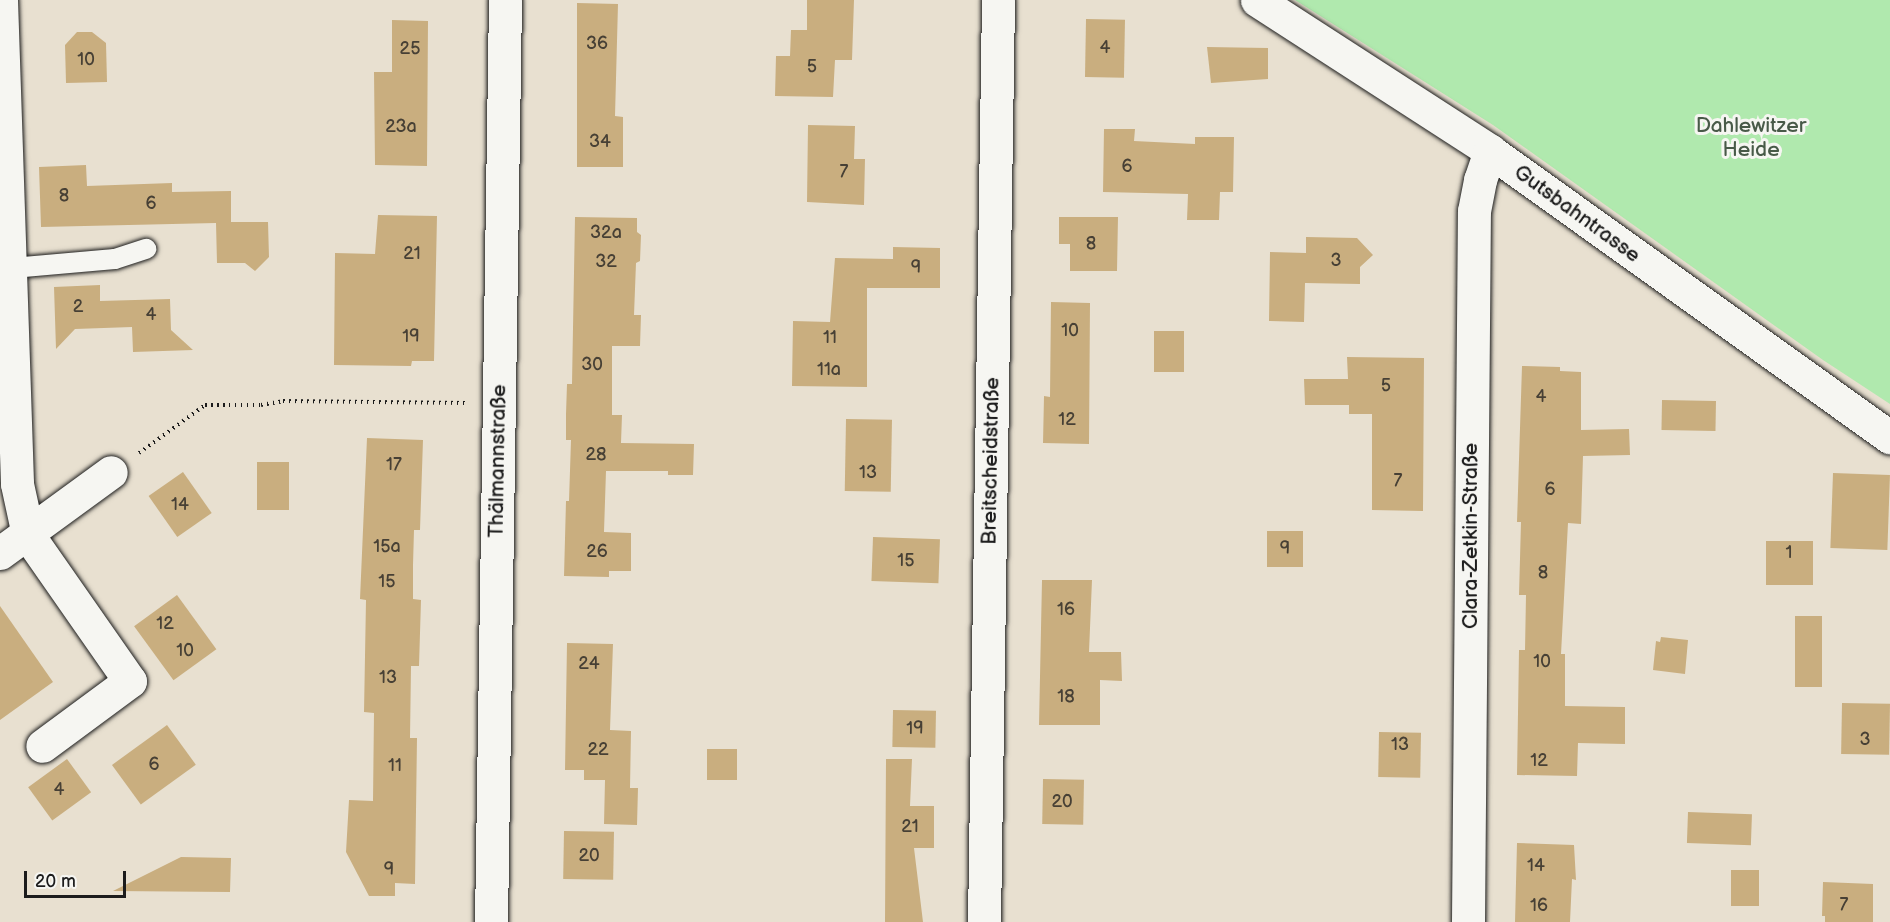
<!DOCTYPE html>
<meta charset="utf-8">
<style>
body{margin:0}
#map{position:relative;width:1890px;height:922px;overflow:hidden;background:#e8e0d0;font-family:"Balsamiq Sans",sans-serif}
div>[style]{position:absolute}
.green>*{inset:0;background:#b0e9ae}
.building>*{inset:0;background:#c9ae7f;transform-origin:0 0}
.path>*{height:4px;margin-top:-2px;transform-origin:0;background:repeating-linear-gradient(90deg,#1c1c1c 0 1.5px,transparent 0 6px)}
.roads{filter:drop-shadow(0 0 2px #1c1c1c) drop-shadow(0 0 2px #1c1c1c)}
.lane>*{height:20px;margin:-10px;padding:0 10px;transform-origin:10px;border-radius:10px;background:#f6f6f2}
.street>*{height:33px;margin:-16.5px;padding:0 16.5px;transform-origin:16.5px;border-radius:16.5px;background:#f6f6f2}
.secondary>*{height:33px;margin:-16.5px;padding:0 16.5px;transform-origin:16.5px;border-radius:16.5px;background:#f6f6f2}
span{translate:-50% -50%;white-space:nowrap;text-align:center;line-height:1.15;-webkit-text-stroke:6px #f6f6f2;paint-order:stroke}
.number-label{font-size:18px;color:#474035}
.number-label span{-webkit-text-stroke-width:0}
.park-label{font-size:21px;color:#485a48}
.street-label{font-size:21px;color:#1c1c1c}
.scale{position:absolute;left:24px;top:871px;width:102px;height:27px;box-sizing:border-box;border:3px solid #1c1c1c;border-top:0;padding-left:8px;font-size:18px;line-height:21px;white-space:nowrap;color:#1c1c1c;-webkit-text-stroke:4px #f6f6f2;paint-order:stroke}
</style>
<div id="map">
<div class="green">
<i style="clip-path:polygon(1295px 0,1890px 0,1890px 404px,1823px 360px,1493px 125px)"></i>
</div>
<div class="building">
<i style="clip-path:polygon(807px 0,854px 0,852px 60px,835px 60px,833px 97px,775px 96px,776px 56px,790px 56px,791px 30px,807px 30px)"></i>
<i style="clip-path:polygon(577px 3px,618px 4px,615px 116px,623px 117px,623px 167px,577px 167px)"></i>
<i style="left:1086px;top:19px;width:39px;height:58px;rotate:1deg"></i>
<i style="clip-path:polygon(392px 20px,428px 21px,427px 166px,375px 165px,374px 72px,392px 72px)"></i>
<i style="clip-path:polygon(77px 32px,92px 32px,106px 43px,107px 82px,66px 83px,65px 45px)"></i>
<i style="clip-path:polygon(1207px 47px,1268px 48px,1268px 79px,1211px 83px)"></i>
<i style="clip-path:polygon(808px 125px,855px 126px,854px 159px,865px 159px,864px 205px,807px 202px)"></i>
<i style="clip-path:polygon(1104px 129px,1135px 129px,1134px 141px,1195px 144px,1195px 137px,1234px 137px,1233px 192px,1220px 192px,1219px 220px,1187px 220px,1188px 194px,1103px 192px)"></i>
<i style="clip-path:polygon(86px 165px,87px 186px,172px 183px,172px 192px,231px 191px,231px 222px,268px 222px,269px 257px,255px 271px,245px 263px,217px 263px,216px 223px,41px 227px,39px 167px)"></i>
<i style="clip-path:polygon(378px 215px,437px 216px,434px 361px,412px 361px,411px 366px,334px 365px,335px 253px,375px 254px)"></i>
<i style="clip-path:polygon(575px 217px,637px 218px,637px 232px,641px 235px,640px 261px,636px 263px,634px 315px,641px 315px,640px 346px,612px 346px,612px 415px,622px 415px,621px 443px,694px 444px,693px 475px,668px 475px,668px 471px,606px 471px,604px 532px,631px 533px,631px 571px,609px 571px,609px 577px,564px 576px,566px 501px,569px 501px,571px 440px,566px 440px,566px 414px,567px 384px,572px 384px)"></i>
<i style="clip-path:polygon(1059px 217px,1118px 217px,1117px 271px,1070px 271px,1070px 244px,1059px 244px)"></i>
<i style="clip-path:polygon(1306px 237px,1357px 238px,1373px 255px,1360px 267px,1360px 284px,1305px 283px,1304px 322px,1269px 321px,1270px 252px,1306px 253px)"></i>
<i style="clip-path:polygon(893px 247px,940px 248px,940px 288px,867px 288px,867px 387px,792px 386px,793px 321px,830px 322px,835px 258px,893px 259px)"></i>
<i style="clip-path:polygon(100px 285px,100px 301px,170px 299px,171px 330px,193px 350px,133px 352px,132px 327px,75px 329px,56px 349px,54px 287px)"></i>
<i style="clip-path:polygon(1051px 302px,1090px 303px,1089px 444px,1043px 443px,1044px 396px,1050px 397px)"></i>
<i style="left:1154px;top:331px;width:30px;height:41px"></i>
<i style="clip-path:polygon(1347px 357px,1424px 358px,1423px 511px,1372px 510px,1372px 414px,1349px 414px,1349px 405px,1305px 405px,1304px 379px,1348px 379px)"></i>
<i style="clip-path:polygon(1522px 366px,1560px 367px,1560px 371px,1581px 372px,1581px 430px,1629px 429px,1630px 455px,1583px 456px,1581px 524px,1568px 523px,1561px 654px,1565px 654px,1565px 706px,1625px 707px,1625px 744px,1578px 743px,1577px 776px,1517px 775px,1519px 650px,1525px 650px,1526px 595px,1519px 595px,1521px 522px,1517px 522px)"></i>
<i style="left:1662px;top:400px;width:54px;height:30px;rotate:1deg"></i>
<i style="left:846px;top:419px;width:46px;height:72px;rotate:1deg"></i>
<i style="clip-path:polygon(367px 438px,423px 440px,420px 530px,414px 530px,413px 565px,413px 599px,421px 600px,419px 666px,411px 666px,410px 738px,417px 738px,415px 884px,395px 883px,395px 896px,369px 896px,346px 852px,349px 800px,373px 801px,374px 713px,364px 712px,366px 600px,360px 599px)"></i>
<i style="left:257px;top:462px;width:32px;height:48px"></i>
<i style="left:183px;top:472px;width:50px;height:42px;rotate:55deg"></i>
<i style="left:1833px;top:473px;width:57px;height:75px;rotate:2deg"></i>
<i style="left:1267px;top:531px;width:36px;height:36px"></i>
<i style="left:873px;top:537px;width:67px;height:44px;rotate:2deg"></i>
<i style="left:1766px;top:541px;width:47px;height:44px"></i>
<i style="clip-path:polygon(1042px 580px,1092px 580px,1089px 652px,1121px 652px,1122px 681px,1100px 680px,1100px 725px,1039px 725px)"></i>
<i style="left:177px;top:595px;width:67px;height:53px;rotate:54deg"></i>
<i style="clip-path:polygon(0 606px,53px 682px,0 720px)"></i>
<i style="left:1795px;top:616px;width:27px;height:71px"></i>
<i style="clip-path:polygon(1661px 637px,1688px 640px,1685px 674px,1653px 670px,1656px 641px,1660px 642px)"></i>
<i style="clip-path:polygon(567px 643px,613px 644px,610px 730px,631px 731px,630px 788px,638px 788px,637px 825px,604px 824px,605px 780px,584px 780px,584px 770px,565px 770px)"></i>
<i style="left:1842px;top:703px;width:48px;height:51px;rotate:1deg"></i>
<i style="left:893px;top:710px;width:43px;height:37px;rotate:1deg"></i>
<i style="left:167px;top:725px;width:49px;height:68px;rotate:54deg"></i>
<i style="left:1379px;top:732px;width:42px;height:45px;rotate:1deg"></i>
<i style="left:707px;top:749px;width:30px;height:31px"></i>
<i style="left:67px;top:759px;width:41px;height:48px;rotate:54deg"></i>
<i style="clip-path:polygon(886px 759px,912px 759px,910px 806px,934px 806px,934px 848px,914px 848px,923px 922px,885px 922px)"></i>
<i style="left:1043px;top:779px;width:41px;height:45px;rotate:1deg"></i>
<i style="left:1688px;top:812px;width:64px;height:31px;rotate:2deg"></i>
<i style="left:564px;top:831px;width:50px;height:48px;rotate:1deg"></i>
<i style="clip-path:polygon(1517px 843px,1574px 845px,1576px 880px,1572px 879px,1570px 922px,1515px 922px)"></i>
<i style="clip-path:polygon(181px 857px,231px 858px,230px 892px,113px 891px)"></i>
<i style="left:1731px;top:870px;width:28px;height:36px"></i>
<i style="clip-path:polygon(1823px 882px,1873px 884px,1873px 922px,1825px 922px,1825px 916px,1822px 916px)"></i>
</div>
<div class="path">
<i style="left:139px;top:453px;width:82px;rotate:-36deg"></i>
<i style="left:205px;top:405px;width:56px"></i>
<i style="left:261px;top:405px;width:22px;rotate:-10deg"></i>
<i style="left:283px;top:401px;width:183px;rotate:0.6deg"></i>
</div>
<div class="roads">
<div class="lane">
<i style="left:1px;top:269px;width:114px;rotate:-5deg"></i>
<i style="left:115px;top:259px;width:33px;rotate:-18deg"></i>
</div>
<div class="street">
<i style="left:1px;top:0;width:484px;rotate:88.1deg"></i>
<i style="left:17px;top:484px;width:52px;rotate:77.8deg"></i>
<i style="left:28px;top:535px;width:178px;rotate:55.1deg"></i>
<i style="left:130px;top:681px;width:109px;rotate:143.5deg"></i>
<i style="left:1257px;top:0;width:278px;rotate:32.9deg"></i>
<i style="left:1490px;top:151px;width:492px;rotate:35.6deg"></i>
<i style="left:0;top:553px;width:137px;rotate:-36.1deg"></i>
<i style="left:984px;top:922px;width:922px;rotate:-89.13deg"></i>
<i style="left:1468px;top:922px;width:711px;rotate:-89.52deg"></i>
<i style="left:1474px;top:211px;width:32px;rotate:-79deg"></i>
<i style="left:1480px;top:180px;width:31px;rotate:-71deg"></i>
</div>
<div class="secondary">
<i style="left:491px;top:922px;width:922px;rotate:-89.13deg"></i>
</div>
</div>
<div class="number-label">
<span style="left:597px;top:44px">36</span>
<span style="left:1105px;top:48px">4</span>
<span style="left:410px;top:49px">25</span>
<span style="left:86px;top:60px">10</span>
<span style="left:812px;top:67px">5</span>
<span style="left:401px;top:127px">23a</span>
<span style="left:600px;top:142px">34</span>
<span style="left:1127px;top:167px">6</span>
<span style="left:844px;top:172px">7</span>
<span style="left:64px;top:196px">8</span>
<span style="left:151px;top:204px">6</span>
<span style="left:606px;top:233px">32a</span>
<span style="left:1091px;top:244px">8</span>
<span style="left:412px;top:254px">21</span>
<span style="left:1336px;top:261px">3</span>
<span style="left:606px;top:262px">32</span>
<span style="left:916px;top:268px">9</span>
<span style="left:78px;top:307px">2</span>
<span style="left:151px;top:315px">4</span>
<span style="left:1070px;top:331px">10</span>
<span style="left:411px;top:337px">19</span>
<span style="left:830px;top:338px">11</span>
<span style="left:592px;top:365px">30</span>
<span style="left:829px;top:370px">11a</span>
<span style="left:1386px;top:386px">5</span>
<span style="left:1541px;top:397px">4</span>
<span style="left:1067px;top:420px">12</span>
<span style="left:596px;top:455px">28</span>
<span style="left:394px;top:465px">17</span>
<span style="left:868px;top:473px">13</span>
<span style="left:1398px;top:481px">7</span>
<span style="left:1550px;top:490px">6</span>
<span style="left:180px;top:505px">14</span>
<span style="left:387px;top:547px">15a</span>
<span style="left:1285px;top:549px">9</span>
<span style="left:597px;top:552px">26</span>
<span style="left:1789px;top:553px">1</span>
<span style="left:906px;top:561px">15</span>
<span style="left:1543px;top:573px">8</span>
<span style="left:387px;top:582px">15</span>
<span style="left:1066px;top:610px">16</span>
<span style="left:165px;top:624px">12</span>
<span style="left:185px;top:651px">10</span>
<span style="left:1542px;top:662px">10</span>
<span style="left:589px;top:664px">24</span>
<span style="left:388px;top:678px">13</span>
<span style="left:1066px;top:697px">18</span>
<span style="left:915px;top:729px">19</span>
<span style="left:1865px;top:740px">3</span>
<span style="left:1400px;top:745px">13</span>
<span style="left:598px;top:750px">22</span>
<span style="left:1539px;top:761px">12</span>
<span style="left:154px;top:765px">6</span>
<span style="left:395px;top:766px">11</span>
<span style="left:59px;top:790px">4</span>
<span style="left:1062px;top:802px">20</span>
<span style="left:910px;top:827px">21</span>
<span style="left:589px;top:856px">20</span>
<span style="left:1536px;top:866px">14</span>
<span style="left:389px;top:870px">9</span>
<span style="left:1844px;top:905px">7</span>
<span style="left:1539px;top:906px">16</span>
</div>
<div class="park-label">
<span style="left:1751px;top:138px">Dahlewitzer<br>Heide</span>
</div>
<div class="street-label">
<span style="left:1577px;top:214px;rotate:36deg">Gutsbahntrasse</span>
<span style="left:498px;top:461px;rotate:-89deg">Thälmannstraße</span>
<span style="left:991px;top:461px;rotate:-89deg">Breitscheidstraße</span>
<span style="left:1471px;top:536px;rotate:-90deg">Clara-Zetkin-Straße</span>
</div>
<div class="scale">20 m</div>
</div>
